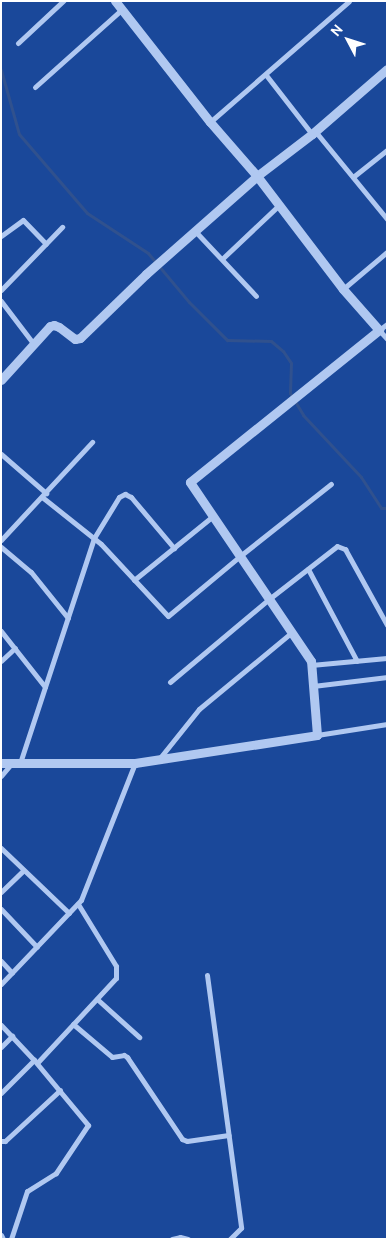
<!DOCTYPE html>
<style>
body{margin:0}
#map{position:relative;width:388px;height:1240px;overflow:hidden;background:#1a489a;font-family:Cabin,sans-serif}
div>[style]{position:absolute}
.stream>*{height:3px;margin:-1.5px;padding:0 1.5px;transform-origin:1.5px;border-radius:1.5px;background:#30518e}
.minor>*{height:5px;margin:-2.5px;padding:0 2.5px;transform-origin:2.5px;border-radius:2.5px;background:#b0c8f1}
.tertiary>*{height:9px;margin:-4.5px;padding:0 4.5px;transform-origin:4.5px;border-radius:4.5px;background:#b0c8f1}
span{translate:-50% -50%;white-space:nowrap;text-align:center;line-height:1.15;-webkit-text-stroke:4px #1a489a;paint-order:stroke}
.frame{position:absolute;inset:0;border:2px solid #fff;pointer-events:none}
.north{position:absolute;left:323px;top:15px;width:50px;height:50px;-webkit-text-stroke:4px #1a489a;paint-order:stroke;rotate:310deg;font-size:14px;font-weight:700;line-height:20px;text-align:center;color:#fff}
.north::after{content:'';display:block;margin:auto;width:18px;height:22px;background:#fff;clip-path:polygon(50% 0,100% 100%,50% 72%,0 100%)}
</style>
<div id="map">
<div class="stream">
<i style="left:1px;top:70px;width:66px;rotate:74.3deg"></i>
<i style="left:19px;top:134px;width:104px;rotate:49.3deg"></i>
<i style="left:87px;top:213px;width:73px;rotate:33.3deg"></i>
<i style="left:148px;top:253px;width:64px;rotate:50.1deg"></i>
<i style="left:189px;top:302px;width:54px;rotate:45deg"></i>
<i style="left:227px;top:340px;width:44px;rotate:1.3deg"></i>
<i style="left:271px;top:341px;width:16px;rotate:40deg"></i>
<i style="left:283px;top:351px;width:14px;rotate:56deg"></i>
<i style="left:291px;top:363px;width:30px;rotate:92deg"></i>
<i style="left:290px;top:393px;width:26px;rotate:59deg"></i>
<i style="left:303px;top:415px;width:85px;rotate:46.9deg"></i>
<i style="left:361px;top:477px;width:37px;rotate:57deg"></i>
<i style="left:381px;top:508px;width:6px"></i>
</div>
<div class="minor">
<i style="left:18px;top:43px;width:62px;rotate:-43deg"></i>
<i style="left:266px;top:75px;width:75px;rotate:52.1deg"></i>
<i style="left:35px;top:87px;width:115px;rotate:-41.8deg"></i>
<i style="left:210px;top:122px;width:184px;rotate:-41deg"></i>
<i style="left:315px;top:131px;width:114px;rotate:50.7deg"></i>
<i style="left:353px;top:177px;width:43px;rotate:-38.5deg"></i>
<i style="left:195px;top:231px;width:89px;rotate:46.8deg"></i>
<i style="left:1px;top:236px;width:27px;rotate:-36deg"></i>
<i style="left:23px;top:220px;width:33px;rotate:46deg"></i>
<i style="left:223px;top:258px;width:77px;rotate:-43.4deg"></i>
<i style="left:343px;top:289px;width:57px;rotate:-40.1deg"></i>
<i style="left:1px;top:290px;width:88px;rotate:-45.9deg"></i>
<i style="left:1px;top:301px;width:53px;rotate:52.7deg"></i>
<i style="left:387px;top:324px;width:10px;rotate:143deg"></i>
<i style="left:379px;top:330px;width:12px;rotate:48deg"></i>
<i style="left:1px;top:454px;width:60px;rotate:40.9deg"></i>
<i style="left:42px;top:497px;width:75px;rotate:38.5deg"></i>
<i style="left:101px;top:544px;width:98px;rotate:47.1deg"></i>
<i style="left:168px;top:616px;width:94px;rotate:-39.8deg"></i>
<i style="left:240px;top:556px;width:116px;rotate:-38.4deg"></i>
<i style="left:1px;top:540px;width:134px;rotate:-47.1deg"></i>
<i style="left:1px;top:547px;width:39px;rotate:40deg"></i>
<i style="left:31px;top:572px;width:59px;rotate:51.2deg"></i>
<i style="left:308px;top:569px;width:104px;rotate:62deg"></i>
<i style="left:134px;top:580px;width:102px;rotate:-39deg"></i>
<i style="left:1px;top:631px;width:71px;rotate:51.8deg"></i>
<i style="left:1px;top:661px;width:19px;rotate:-43deg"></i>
<i style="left:311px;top:665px;width:76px;rotate:-5.3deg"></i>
<i style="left:170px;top:682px;width:129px;rotate:-40deg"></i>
<i style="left:269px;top:599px;width:86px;rotate:-37.9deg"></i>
<i style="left:337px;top:546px;width:9px;rotate:21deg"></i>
<i style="left:345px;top:549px;width:87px;rotate:61.1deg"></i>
<i style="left:313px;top:686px;width:75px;rotate:-6.9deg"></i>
<i style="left:317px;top:735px;width:71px;rotate:-8.9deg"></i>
<i style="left:159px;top:759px;width:64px;rotate:-51.3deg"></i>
<i style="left:199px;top:709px;width:121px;rotate:-39.6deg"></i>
<i style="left:20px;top:763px;width:237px;rotate:-71.8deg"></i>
<i style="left:94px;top:538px;width:48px;rotate:-58.6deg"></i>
<i style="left:119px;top:497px;width:7px;rotate:-27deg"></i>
<i style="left:125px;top:494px;width:7px;rotate:27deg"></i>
<i style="left:131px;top:497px;width:67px;rotate:49.9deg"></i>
<i style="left:1px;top:776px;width:17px;rotate:-50deg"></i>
<i style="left:1px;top:848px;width:94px;rotate:43.7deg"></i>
<i style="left:1px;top:892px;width:30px;rotate:-44deg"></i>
<i style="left:1px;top:909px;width:52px;rotate:46.5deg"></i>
<i style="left:1px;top:961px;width:16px;rotate:47deg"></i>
<i style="left:207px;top:975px;width:255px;rotate:82.3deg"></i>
<i style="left:241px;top:1228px;width:16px;rotate:135deg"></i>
<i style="left:1px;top:984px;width:116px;rotate:-46.4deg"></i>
<i style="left:81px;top:900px;width:147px;rotate:-68.5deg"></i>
<i style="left:97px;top:999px;width:57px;rotate:42.1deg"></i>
<i style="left:73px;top:1024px;width:51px;rotate:40.2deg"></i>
<i style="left:112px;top:1057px;width:12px;rotate:-9deg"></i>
<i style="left:124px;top:1055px;width:4px;rotate:34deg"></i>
<i style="left:127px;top:1057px;width:99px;rotate:56.1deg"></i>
<i style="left:182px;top:1139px;width:5px;rotate:22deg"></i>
<i style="left:187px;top:1141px;width:42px;rotate:-8.1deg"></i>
<i style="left:1px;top:1025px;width:48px;rotate:46.7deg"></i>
<i style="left:34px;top:1060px;width:85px;rotate:50.3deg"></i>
<i style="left:88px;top:1125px;width:58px;rotate:123.7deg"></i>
<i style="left:56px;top:1173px;width:34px;rotate:148deg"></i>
<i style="left:27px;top:1191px;width:51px;rotate:108.4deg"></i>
<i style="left:1px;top:1047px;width:16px;rotate:-45deg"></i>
<i style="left:37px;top:1063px;width:116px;rotate:-47.1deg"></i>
<i style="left:116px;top:978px;width:12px;rotate:-90deg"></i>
<i style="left:116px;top:966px;width:73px;rotate:-121.5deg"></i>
<i style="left:1px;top:1093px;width:47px;rotate:-45deg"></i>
<i style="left:1px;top:1141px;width:4px"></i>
<i style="left:5px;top:1141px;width:75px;rotate:-42.8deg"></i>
<i style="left:1px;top:1235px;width:4px;rotate:63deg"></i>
<i style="left:172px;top:1239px;width:8px;rotate:-14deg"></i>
<i style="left:180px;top:1237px;width:8px;rotate:14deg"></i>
</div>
<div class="tertiary">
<i style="left:1px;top:380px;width:73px;rotate:-47.8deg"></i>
<i style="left:50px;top:326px;width:4px;rotate:-14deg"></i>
<i style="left:54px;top:325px;width:5px;rotate:22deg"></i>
<i style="left:59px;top:327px;width:20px;rotate:37deg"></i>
<i style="left:75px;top:339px;width:5px;rotate:-11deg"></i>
<i style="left:80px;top:338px;width:92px;rotate:-44.1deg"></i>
<i style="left:146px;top:274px;width:148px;rotate:-41.4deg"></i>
<i style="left:257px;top:176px;width:69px;rotate:-37.4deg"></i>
<i style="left:312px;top:134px;width:99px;rotate:-40.9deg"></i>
<i style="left:1px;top:763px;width:134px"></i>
<i style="left:135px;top:763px;width:184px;rotate:-8.7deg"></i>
<i style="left:317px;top:735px;width:74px;rotate:-94.6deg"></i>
<i style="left:311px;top:661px;width:216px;rotate:-124.1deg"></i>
<i style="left:190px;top:482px;width:243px;rotate:-38.8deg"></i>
<i style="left:379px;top:330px;width:55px;rotate:-131.3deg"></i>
<i style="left:343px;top:289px;width:142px;rotate:-127.3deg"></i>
<i style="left:257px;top:176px;width:72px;rotate:-131deg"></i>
<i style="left:210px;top:122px;width:154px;rotate:-128.1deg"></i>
</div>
<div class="frame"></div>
<div class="north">N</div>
</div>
